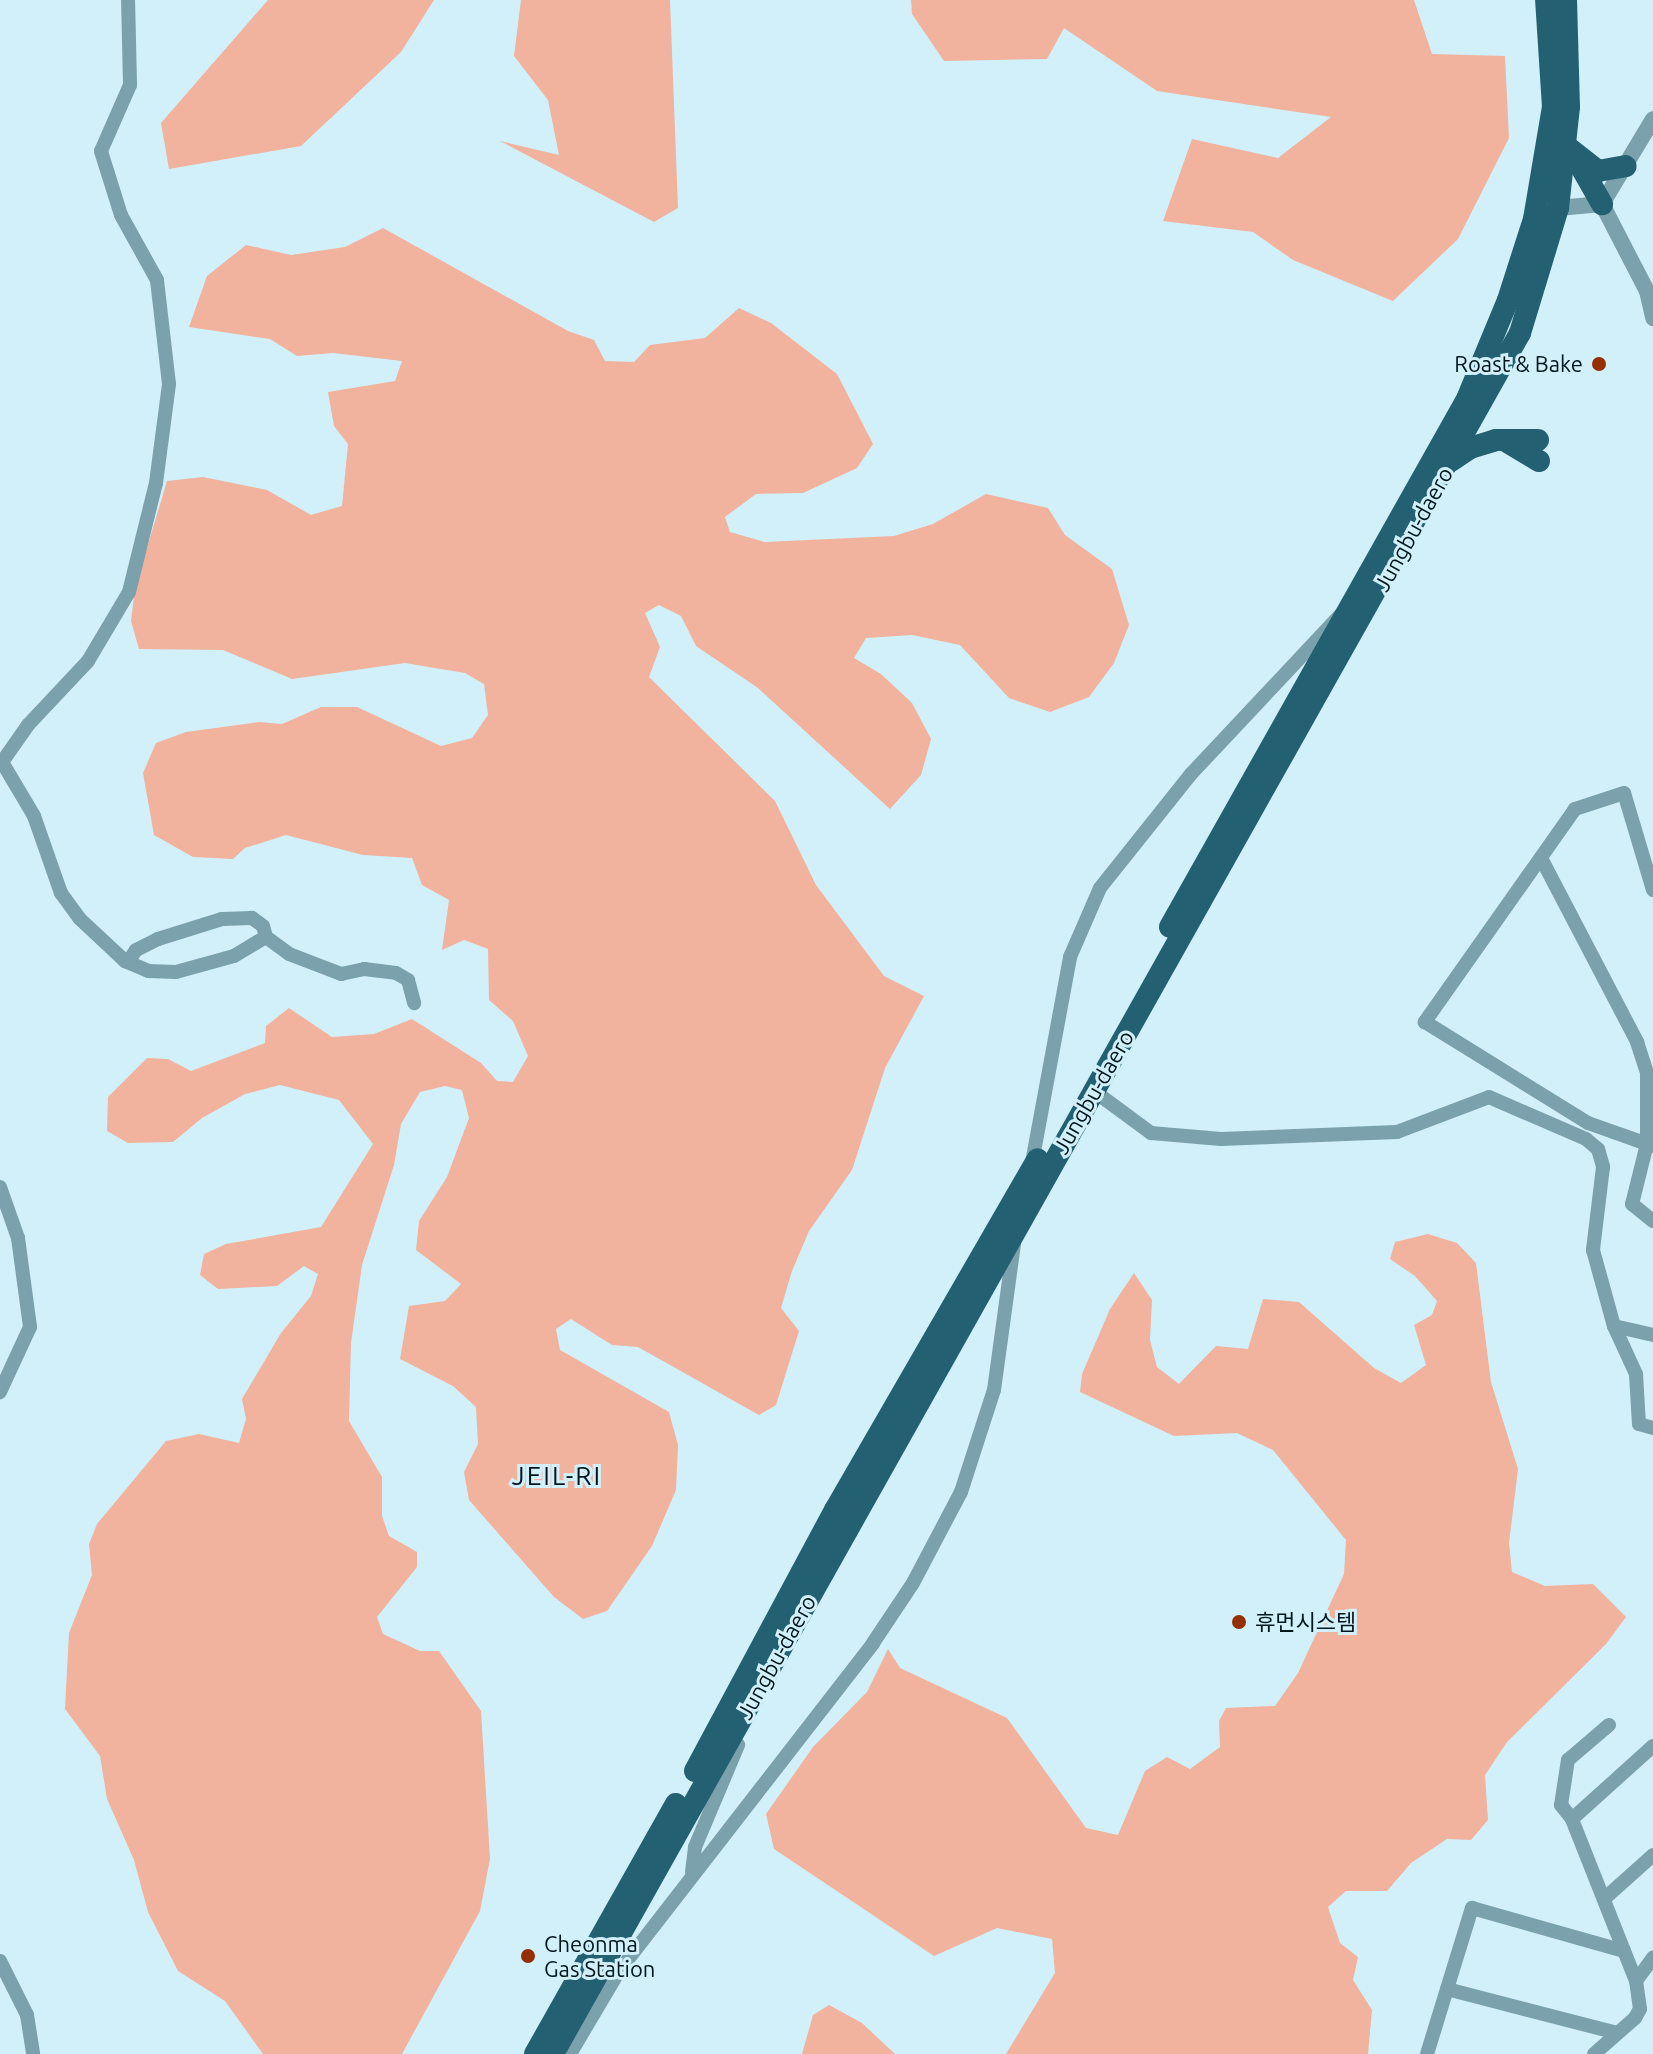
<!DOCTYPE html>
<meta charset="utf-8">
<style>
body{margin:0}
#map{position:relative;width:1653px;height:2054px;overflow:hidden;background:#d2f0f9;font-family:Ubuntu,"Noto Sans KR",sans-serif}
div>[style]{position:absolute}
.green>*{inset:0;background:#f1b29e}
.minor>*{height:14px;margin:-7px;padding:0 7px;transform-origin:7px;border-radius:7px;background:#7ba1ac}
.tertiary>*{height:16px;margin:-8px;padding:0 8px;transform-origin:8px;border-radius:8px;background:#7ba1ac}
.primary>*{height:22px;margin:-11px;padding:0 11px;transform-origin:11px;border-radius:11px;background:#236172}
.dots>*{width:22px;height:22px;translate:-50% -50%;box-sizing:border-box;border:4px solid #d2f0f9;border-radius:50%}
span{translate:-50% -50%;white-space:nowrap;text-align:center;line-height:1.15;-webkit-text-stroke:6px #d2f0f9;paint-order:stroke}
.poi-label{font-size:22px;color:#00161d}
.right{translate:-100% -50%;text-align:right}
.left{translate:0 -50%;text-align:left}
.street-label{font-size:22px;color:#00161d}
.quarter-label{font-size:26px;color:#00161d;letter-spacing:2px}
</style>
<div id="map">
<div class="green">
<i style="clip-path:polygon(268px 0,434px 0,401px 52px,301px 146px,169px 169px,161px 123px)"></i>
<i style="clip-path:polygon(521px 0,670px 0,678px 208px,654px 222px,500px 141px,559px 155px,548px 100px,514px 56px)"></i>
<i style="clip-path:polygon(911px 0,1414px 0,1432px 54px,1505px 56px,1509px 138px,1458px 239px,1393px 301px,1293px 260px,1253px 232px,1163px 221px,1192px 139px,1278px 158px,1331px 117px,1157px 91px,1064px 28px,1047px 59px,944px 61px,912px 14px)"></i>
<i style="clip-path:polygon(383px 228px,568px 331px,594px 340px,605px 361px,634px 362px,650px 345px,705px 338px,739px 308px,771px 323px,837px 374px,873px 444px,857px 468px,803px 493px,756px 494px,725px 517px,730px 532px,765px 542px,894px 536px,933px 524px,986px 494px,1048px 508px,1065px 535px,1112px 569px,1129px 625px,1114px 663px,1089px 697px,1050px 712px,1009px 698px,960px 645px,912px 635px,866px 638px,854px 658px,881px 674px,912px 703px,931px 739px,921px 775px,890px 809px,758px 688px,696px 646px,681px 616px,659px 605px,645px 613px,660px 647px,649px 677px,775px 801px,816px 885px,884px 976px,924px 996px,885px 1068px,852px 1170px,809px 1231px,792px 1271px,781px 1308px,799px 1331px,776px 1405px,759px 1415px,638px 1347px,612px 1345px,571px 1319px,556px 1329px,560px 1350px,669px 1412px,678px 1445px,676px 1490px,652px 1546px,607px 1611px,583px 1619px,554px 1597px,469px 1500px,464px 1472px,478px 1444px,476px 1407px,453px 1386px,400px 1359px,409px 1306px,445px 1301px,461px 1284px,416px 1250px,419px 1221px,447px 1177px,469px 1118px,462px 1090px,445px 1086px,420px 1092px,401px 1124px,394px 1165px,362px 1265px,351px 1343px,349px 1421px,382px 1477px,382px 1516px,389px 1536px,417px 1552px,417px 1567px,377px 1617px,383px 1634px,420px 1651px,439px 1651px,481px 1711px,490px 1859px,480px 1911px,402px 2054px,263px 2054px,225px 2001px,178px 1971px,148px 1912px,134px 1860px,107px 1799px,100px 1756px,65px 1709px,69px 1633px,92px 1575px,89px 1544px,97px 1524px,166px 1441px,199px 1434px,239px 1443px,246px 1419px,242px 1399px,281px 1333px,311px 1296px,318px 1274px,304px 1266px,277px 1286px,218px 1289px,200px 1275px,204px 1254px,226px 1244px,321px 1227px,373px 1144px,339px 1100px,280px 1085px,245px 1094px,202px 1118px,173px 1142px,128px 1143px,107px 1131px,108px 1097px,147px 1058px,168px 1059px,191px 1071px,265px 1043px,266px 1026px,289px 1008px,332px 1037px,374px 1034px,412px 1019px,481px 1063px,497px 1081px,513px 1082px,528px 1056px,513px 1021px,489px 1000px,488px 949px,464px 940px,442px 950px,449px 900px,422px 885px,412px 858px,363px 855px,286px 835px,245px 848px,233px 859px,193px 857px,154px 835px,143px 773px,156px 743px,186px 732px,259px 722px,282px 724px,321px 707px,357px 707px,441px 746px,472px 738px,488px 715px,484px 684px,465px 673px,405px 663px,292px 679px,223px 650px,139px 649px,131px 621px,135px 588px,167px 481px,203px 477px,267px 490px,311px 515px,342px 506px,348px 444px,334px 426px,328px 392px,395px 381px,402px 361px,333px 353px,297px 356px,270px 339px,189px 327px,207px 276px,246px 245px,291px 255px,345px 247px)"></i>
<i style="clip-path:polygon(1428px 1234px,1457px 1243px,1476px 1263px,1491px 1382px,1518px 1469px,1509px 1543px,1512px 1572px,1545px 1586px,1593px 1584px,1626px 1617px,1606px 1644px,1507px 1742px,1485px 1775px,1488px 1820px,1471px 1840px,1447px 1839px,1411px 1863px,1387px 1891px,1346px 1891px,1328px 1907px,1340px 1943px,1358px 1957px,1353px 1980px,1372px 2010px,1368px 2054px,1006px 2054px,1055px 1973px,1052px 1939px,997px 1928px,934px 1956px,774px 1849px,766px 1814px,813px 1747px,867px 1692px,888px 1649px,900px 1668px,1007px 1718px,1086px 1828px,1118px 1835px,1145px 1771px,1167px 1757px,1190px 1769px,1220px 1747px,1219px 1721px,1226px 1708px,1275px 1706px,1298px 1673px,1344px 1574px,1346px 1540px,1273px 1450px,1237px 1433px,1174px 1436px,1080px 1392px,1082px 1374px,1110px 1309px,1134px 1273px,1152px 1300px,1150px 1340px,1157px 1367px,1179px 1384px,1216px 1346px,1248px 1349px,1263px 1299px,1299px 1302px,1374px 1368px,1401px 1383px,1426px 1365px,1414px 1325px,1432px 1315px,1437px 1301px,1415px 1276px,1390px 1259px,1395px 1242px)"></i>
<i style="clip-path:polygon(829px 2005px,862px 2023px,895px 2054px,802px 2054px,813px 2015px)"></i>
</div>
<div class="minor">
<i style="left:2px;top:762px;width:63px;rotate:59.3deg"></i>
<i style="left:34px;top:816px;width:82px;rotate:70.7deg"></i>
<i style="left:61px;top:893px;width:32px;rotate:54deg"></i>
<i style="left:80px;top:919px;width:62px;rotate:43deg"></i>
<i style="left:125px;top:961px;width:25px;rotate:23deg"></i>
<i style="left:148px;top:971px;width:28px;rotate:2deg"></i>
<i style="left:176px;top:972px;width:60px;rotate:-15.4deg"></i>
<i style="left:234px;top:956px;width:37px;rotate:-31deg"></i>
<i style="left:266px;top:937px;width:11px;rotate:-105deg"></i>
<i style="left:263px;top:926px;width:14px;rotate:-144deg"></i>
<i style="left:252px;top:918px;width:30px;rotate:178deg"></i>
<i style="left:222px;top:919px;width:67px;rotate:162.6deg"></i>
<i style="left:158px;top:939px;width:25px;rotate:153deg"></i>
<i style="left:136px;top:950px;width:11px;rotate:124deg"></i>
<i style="left:0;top:765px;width:49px;rotate:-55deg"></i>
<i style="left:28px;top:725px;width:88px;rotate:-46.8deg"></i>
<i style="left:88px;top:661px;width:80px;rotate:-59.3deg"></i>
<i style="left:129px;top:592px;width:112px;rotate:-76.1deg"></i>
<i style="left:156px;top:483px;width:100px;rotate:-82.5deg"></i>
<i style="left:169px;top:384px;width:105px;rotate:-96.6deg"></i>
<i style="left:157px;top:280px;width:74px;rotate:-119deg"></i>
<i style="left:121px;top:215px;width:67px;rotate:-107.4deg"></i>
<i style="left:101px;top:151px;width:72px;rotate:-66.3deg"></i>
<i style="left:130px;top:85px;width:85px;rotate:-91.3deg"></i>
<i style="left:1541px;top:858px;width:208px;rotate:62.4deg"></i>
<i style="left:1637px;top:1042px;width:33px;rotate:72deg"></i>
<i style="left:1647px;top:1073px;width:71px;rotate:90deg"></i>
<i style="left:1647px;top:1144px;width:62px;rotate:104deg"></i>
<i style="left:1632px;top:1204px;width:27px;rotate:39deg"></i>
<i style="left:1653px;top:890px;width:101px;rotate:-106.6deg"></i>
<i style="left:1624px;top:793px;width:52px;rotate:161.9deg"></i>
<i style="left:1575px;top:809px;width:261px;rotate:125.2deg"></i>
<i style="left:1425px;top:1022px;width:192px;rotate:31.8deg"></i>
<i style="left:1588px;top:1123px;width:69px;rotate:19.5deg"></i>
<i style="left:266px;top:937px;width:29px;rotate:36deg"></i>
<i style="left:289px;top:954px;width:56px;rotate:21deg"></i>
<i style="left:341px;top:974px;width:24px;rotate:-12deg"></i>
<i style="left:364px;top:969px;width:32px;rotate:7deg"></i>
<i style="left:396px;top:973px;width:14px;rotate:30deg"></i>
<i style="left:408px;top:980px;width:24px;rotate:75deg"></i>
<i style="left:1094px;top:1091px;width:71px;rotate:36.4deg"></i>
<i style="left:1151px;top:1133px;width:70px;rotate:4.9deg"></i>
<i style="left:1221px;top:1139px;width:176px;rotate:-2.3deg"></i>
<i style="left:1397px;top:1132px;width:98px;rotate:-20.8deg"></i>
<i style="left:1489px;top:1097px;width:106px;rotate:23.4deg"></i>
<i style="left:1586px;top:1139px;width:16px;rotate:40deg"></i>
<i style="left:1598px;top:1149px;width:19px;rotate:74deg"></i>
<i style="left:1603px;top:1167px;width:84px;rotate:96.9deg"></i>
<i style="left:1593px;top:1250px;width:79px;rotate:74.6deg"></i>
<i style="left:1614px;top:1326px;width:53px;rotate:65.4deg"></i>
<i style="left:1636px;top:1374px;width:50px;rotate:86.6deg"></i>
<i style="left:1639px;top:1424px;width:15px;rotate:16deg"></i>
<i style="left:1031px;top:1168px;width:215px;rotate:-79.5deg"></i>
<i style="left:1070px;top:957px;width:75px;rotate:-66.5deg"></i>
<i style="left:1100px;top:888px;width:146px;rotate:-51.4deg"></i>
<i style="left:1191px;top:774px;width:219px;rotate:-46.8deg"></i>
<i style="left:0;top:1187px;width:54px;rotate:70.6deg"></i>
<i style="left:18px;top:1238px;width:90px;rotate:82.3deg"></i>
<i style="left:30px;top:1327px;width:72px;rotate:114.8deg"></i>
<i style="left:1614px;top:1326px;width:40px;rotate:13deg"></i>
<i style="left:1572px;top:1819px;width:18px;rotate:-128deg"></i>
<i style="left:1561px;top:1805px;width:46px;rotate:-81.2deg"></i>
<i style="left:1568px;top:1760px;width:54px;rotate:-40.5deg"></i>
<i style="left:692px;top:1872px;width:25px;rotate:-83deg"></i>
<i style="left:695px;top:1847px;width:111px;rotate:-67.1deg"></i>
<i style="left:1604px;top:1899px;width:66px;rotate:-41.9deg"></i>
<i style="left:0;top:1961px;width:60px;rotate:63.4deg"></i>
<i style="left:27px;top:2015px;width:39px;rotate:81deg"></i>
<i style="left:1636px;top:1981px;width:174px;rotate:-111.6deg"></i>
<i style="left:1572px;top:1819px;width:109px;rotate:-42deg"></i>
<i style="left:1447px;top:1989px;width:176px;rotate:14.5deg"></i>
<i style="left:570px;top:2054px;width:96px;rotate:-59.4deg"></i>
<i style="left:619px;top:1971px;width:415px;rotate:-52.2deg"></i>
<i style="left:873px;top:1643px;width:72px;rotate:-56.3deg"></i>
<i style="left:913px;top:1583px;width:103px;rotate:-62.2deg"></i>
<i style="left:961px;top:1492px;width:107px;rotate:-72.1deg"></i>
<i style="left:994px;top:1390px;width:147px;rotate:-82.2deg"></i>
<i style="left:1427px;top:2054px;width:153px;rotate:-72.9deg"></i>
<i style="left:1472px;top:1908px;width:158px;rotate:15.8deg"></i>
<i style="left:1594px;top:2054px;width:55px;rotate:-41.3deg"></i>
<i style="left:1635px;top:2018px;width:10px;rotate:-61deg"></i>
<i style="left:1640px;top:2009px;width:28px;rotate:-98deg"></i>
<i style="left:1636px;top:1981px;width:29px;rotate:-54deg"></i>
</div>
<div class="tertiary">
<i style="left:1602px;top:204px;width:98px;rotate:62.7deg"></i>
<i style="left:1647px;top:291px;width:28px;rotate:77deg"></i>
<i style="left:1602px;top:204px;width:99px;rotate:-59deg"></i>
<i style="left:1558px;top:208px;width:44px;rotate:-5.2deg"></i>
</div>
<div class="primary">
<i style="left:1566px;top:146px;width:41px;rotate:38deg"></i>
<i style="left:1598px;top:171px;width:28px;rotate:-10deg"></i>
<i style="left:1577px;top:160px;width:51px;rotate:60.4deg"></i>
<i style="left:1509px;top:443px;width:35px;rotate:31deg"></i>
<i style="left:1451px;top:461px;width:23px;rotate:-34deg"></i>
<i style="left:1470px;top:448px;width:27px;rotate:-17deg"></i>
<i style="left:1496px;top:440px;width:42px"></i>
<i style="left:1170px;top:927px;width:606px;rotate:-60.64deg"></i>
<i style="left:1467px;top:399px;width:107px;rotate:-67.5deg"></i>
<i style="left:1508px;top:300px;width:85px;rotate:-72.2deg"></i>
<i style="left:1534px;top:219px;width:114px;rotate:-80.4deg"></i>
<i style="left:1553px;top:107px;width:107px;rotate:-93.7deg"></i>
<i style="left:695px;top:1771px;width:296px;rotate:-61.8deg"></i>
<i style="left:835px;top:1510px;width:405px;rotate:-60deg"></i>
<i style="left:535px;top:2054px;width:287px;rotate:-60.6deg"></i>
<i style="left:553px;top:2054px;width:1974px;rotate:-60.67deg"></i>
<i style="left:1520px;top:333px;width:131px;rotate:-73.1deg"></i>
<i style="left:1558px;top:208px;width:102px;rotate:-83.8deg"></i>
<i style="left:1569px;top:107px;width:107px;rotate:-91.6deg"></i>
</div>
<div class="dots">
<i style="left:1599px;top:364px;background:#942e03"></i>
<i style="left:1239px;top:1622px;background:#942e03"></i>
<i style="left:528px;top:1956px;background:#942e03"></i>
</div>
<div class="poi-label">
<span class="right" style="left:1583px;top:364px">Roast &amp; Bake</span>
<span class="left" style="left:1255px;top:1622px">휴먼시스템</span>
<span class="left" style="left:544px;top:1956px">Cheonma<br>Gas Station</span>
</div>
<div class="street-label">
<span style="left:1413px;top:529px;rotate:-61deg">Jungbu-daero</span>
<span style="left:1093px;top:1092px;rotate:-60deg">Jungbu-daero</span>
<span style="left:776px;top:1657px;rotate:-61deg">Jungbu-daero</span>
</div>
<div class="quarter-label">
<span style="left:557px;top:1476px">JEIL-RI</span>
</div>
</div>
